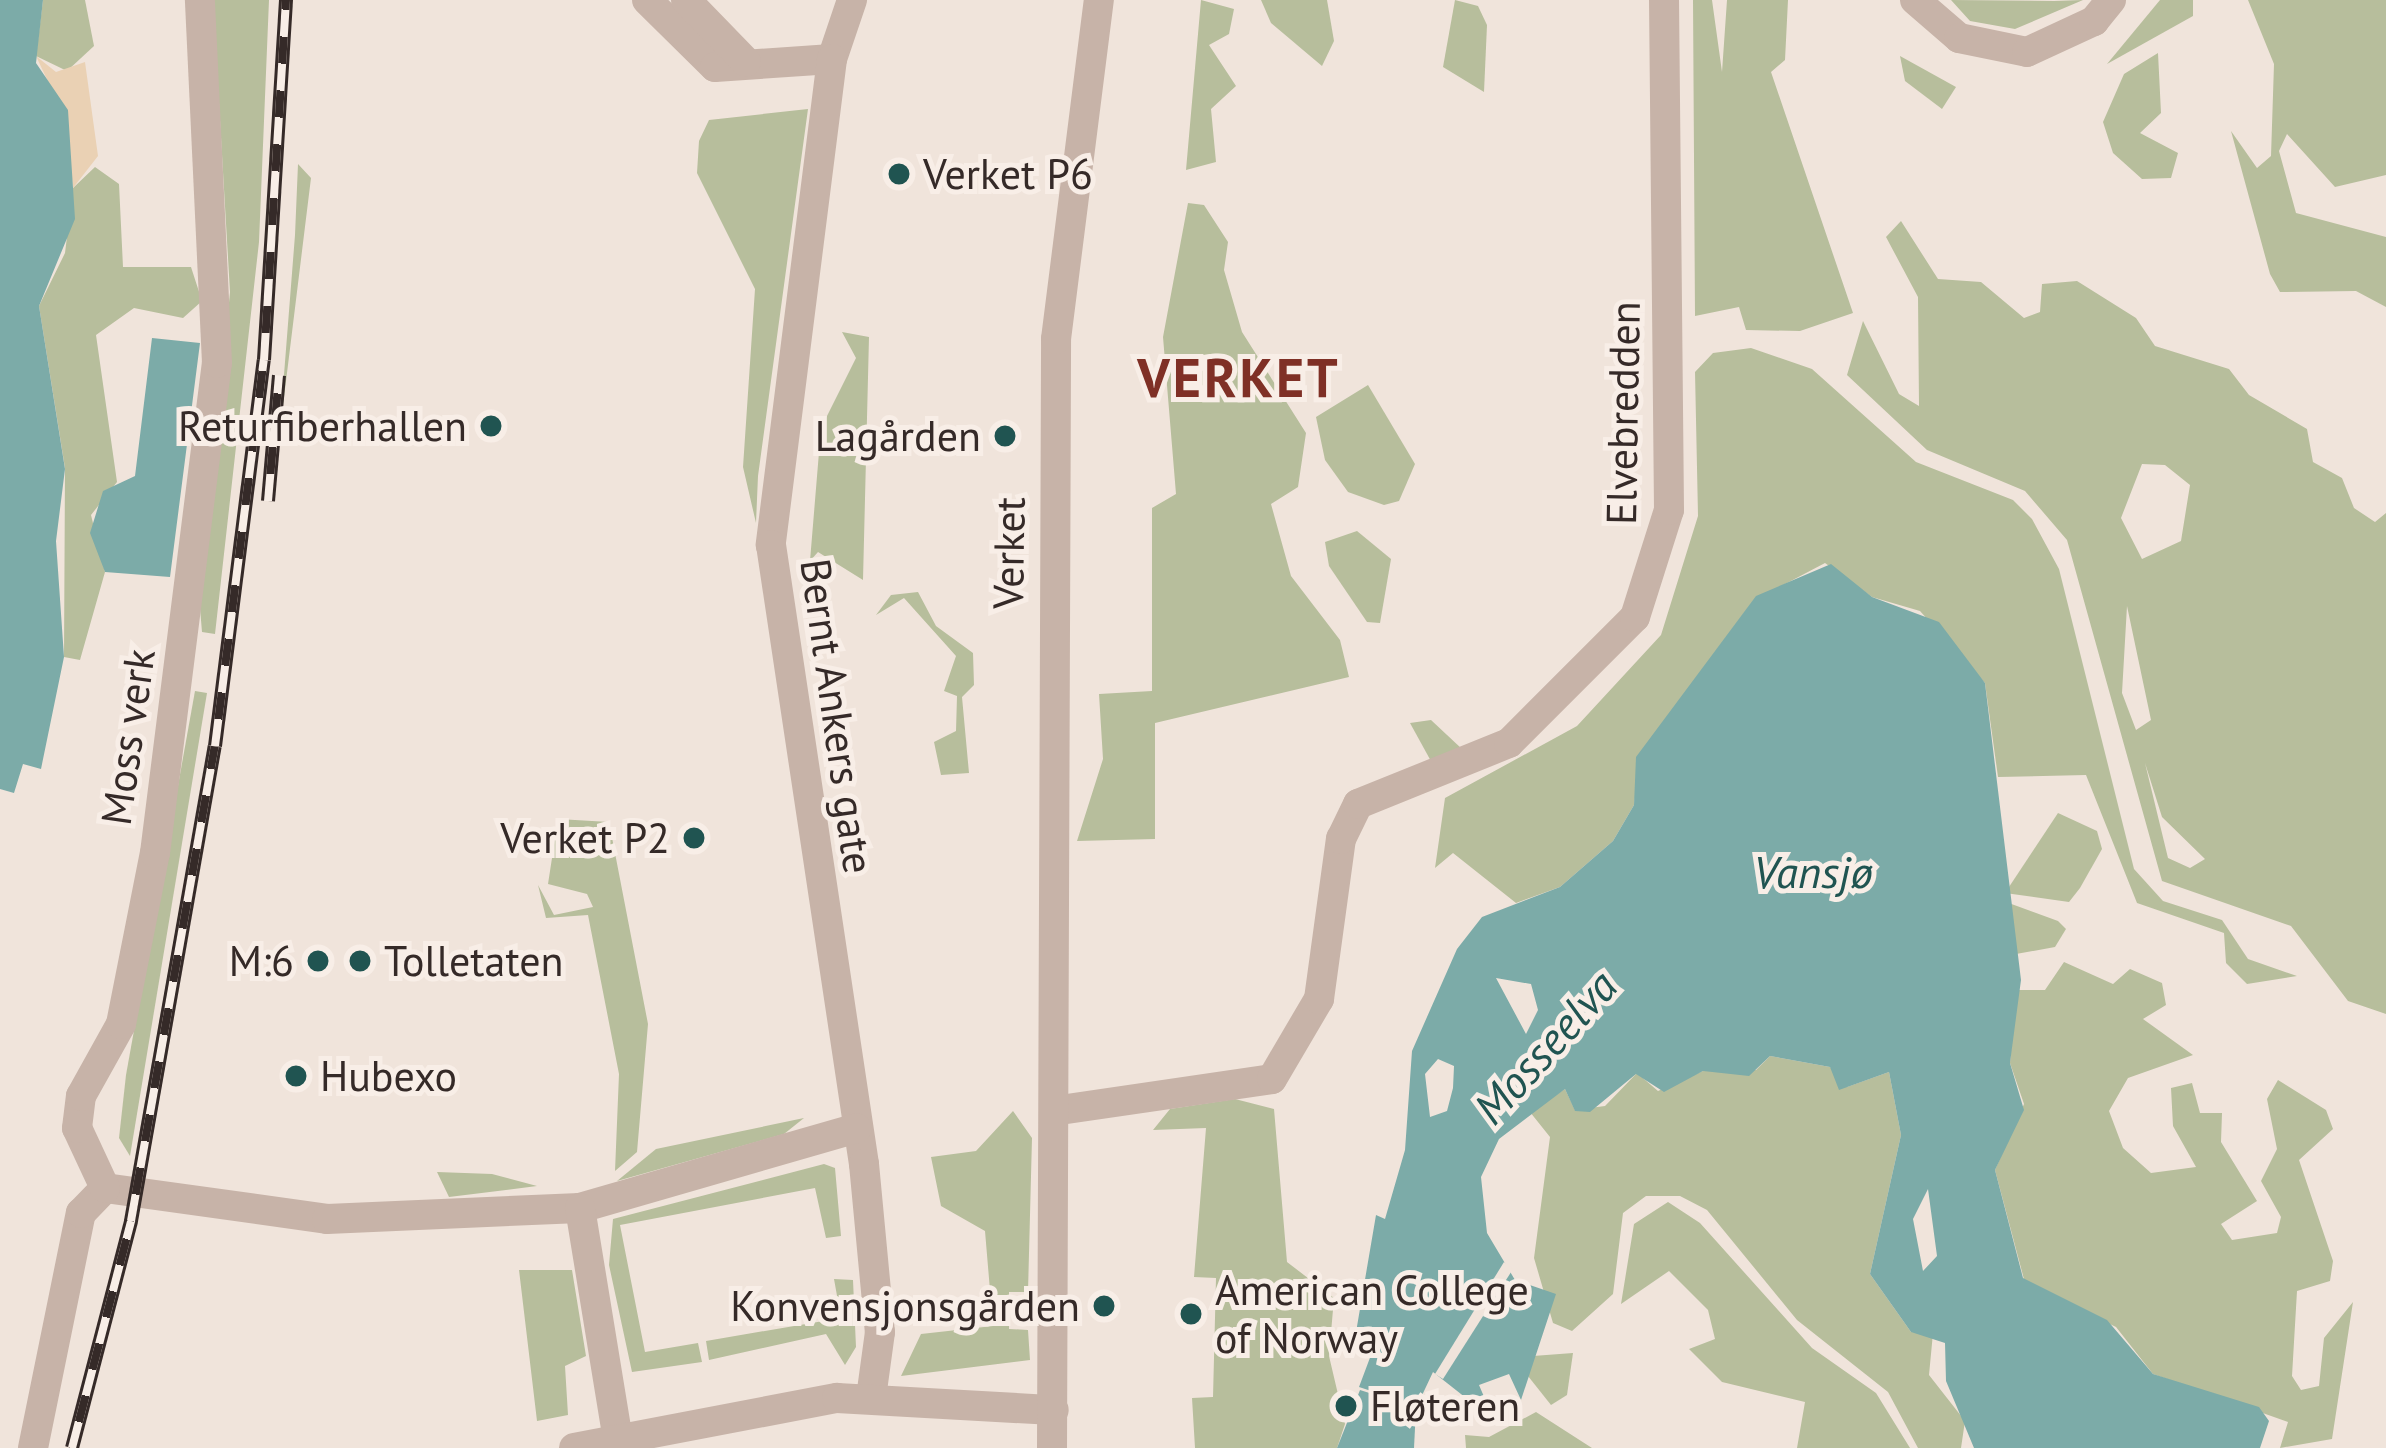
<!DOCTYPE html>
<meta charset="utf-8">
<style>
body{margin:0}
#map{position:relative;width:2386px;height:1448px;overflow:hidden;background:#f0e4db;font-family:"PT Sans",sans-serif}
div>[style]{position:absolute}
.green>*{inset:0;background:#b7be9c}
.sand>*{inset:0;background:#ead1b4}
.water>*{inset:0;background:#7caba8}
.pier>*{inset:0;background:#f0e4db}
.minor>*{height:30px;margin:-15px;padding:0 15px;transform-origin:15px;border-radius:15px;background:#c7b3a8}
.rail>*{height:14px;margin-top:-7px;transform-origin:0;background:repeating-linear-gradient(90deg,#f8eee7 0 27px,#352a28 0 54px);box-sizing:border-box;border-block:3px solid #352a28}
.dots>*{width:33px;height:33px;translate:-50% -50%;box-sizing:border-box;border:6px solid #f8eee7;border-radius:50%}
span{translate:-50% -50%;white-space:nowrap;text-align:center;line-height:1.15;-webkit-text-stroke:10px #f8eee7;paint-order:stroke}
.poi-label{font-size:42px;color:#352a28}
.left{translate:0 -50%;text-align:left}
.right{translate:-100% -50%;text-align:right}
.street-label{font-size:42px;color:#352a28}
.water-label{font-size:45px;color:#205451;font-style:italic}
.district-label{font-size:54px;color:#7f3026;font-weight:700;letter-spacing:3px}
</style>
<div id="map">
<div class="green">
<i style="clip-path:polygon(43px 0,85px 0,94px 46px,67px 71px,36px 56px)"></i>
<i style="clip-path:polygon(213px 0,269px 0,259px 242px,215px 634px,202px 632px,200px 608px,230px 292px)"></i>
<i style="clip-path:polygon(1201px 0,1234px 9px,1229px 34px,1209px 45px,1236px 86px,1211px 109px,1216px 162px,1186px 170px)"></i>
<i style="clip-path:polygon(1261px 0,1327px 0,1334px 41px,1322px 66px,1271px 23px)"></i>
<i style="clip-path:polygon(1455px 0,1478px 6px,1487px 25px,1484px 92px,1443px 67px)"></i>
<i style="clip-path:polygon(1693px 0,1712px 0,1722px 72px,1727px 0,1788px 0,1785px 60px,1771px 72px,1853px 313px,1800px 331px,1746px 330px,1739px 307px,1695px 316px)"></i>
<i style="clip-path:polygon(1951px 0,2054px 1px,2083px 0,2015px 29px,1970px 21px)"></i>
<i style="clip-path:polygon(2160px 0,2193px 0,2193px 16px,2107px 64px)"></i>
<i style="clip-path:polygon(2248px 0,2386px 0,2386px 175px,2335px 187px,2287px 134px,2279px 151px,2296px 213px,2386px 237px,2386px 307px,2356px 291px,2280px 292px,2270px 274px,2231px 131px,2257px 168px,2271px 156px,2274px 64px)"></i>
<i style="clip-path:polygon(2158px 53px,2161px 113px,2140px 133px,2178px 153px,2171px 178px,2142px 179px,2113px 153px,2103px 122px,2124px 74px)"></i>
<i style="clip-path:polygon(1900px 56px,1956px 87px,1942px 109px,1905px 81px)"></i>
<i style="clip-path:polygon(808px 109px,758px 476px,756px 523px,743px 467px,755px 289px,697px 173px,699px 141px,709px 120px)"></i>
<i style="clip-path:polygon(298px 164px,311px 178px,279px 438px,295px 235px)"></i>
<i style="clip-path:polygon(95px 167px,119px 184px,123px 267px,191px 267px,202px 301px,183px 318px,134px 308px,96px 335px,117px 482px,91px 515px,105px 572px,80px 660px,64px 657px,65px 468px,39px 306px,65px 253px,73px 188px)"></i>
<i style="clip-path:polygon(1188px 203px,1204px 205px,1228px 242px,1224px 270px,1242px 332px,1306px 433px,1298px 487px,1271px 504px,1291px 576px,1340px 640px,1349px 677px,1155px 723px,1155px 839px,1077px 841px,1103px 759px,1099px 694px,1152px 691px,1152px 508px,1176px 494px,1163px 337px)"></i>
<i style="clip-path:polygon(evenodd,1901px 221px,1938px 279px,1981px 282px,2024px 318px,2040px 312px,2042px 284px,2077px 281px,2136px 318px,2155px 346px,2229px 369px,2249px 395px,2307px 429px,2313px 462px,2342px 478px,2354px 508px,2375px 522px,2386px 513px,2386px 1014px,2348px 1001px,2291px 926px,2162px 881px,2067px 540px,2025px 491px,1927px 450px,1847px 375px,1863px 321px,1899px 394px,1919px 406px,1918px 297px,1886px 237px,1901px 221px,2142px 464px,2165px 465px,2190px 485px,2181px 541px,2142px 559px,2121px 518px,2142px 464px,1901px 221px,2127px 606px,2151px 720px,2136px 730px,2122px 693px,2127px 606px,1901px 221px,2145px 763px,2162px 817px,2205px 859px,2190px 868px,2168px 858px,2145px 763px)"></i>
<i style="clip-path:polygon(842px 332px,869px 337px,863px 580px,818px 552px,810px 561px,821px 428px,856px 358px)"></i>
<i style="clip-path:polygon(1751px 348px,1812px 369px,1916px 462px,2013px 500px,2032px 519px,2059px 569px,2134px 869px,2163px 901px,2222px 920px,2248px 959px,2297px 976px,2247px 984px,2226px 963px,2224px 933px,2137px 903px,2086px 775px,1998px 777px,1985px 683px,1920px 611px,1872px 597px,1825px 563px,1753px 601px,1641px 752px,1634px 805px,1613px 841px,1560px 887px,1516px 903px,1453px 853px,1435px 868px,1445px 798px,1577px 726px,1661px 635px,1698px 516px,1695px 372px,1713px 353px)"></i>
<i style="clip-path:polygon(1368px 385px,1415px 464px,1399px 501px,1384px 505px,1348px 492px,1325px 460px,1316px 417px)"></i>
<i style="clip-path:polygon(1357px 531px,1391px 559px,1380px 623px,1367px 622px,1329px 566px,1325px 542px)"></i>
<i style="clip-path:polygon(918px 592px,936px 626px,973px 653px,974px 685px,962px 697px,969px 773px,941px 775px,934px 742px,956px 731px,957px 696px,944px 691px,956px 656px,904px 598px,876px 615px,891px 595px)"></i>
<i style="clip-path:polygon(195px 691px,207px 693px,130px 1156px,119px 1138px,126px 1075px)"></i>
<i style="clip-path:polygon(1431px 720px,1462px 749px,1432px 763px,1410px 723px)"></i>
<i style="clip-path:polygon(2058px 813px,2097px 831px,2102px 849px,2080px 888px,2069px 902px,2005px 893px)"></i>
<i style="clip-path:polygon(558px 819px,609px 822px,648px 1024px,637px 1152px,615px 1171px,619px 1074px,588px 915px,546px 918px,538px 885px,554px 915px,593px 907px,587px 894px,548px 884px)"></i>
<i style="clip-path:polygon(2006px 902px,2058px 921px,2066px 929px,2055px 947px,2016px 954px)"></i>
<i style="clip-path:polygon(2064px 962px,2113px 984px,2130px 969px,2162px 983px,2166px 1005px,2143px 1019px,2193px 1055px,2128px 1078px,2109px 1111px,2123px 1148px,2151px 1173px,2196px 1167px,2173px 1126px,2171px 1088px,2192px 1083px,2200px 1113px,2222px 1113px,2221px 1142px,2257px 1201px,2221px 1224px,2232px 1240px,2277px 1233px,2281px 1217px,2261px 1181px,2277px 1149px,2267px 1099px,2278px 1080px,2326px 1110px,2333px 1129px,2299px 1160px,2333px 1261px,2330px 1281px,2297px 1291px,2292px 1376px,2301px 1390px,2319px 1386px,2324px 1338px,2353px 1302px,2332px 1439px,2280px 1448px,2288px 1422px,2153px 1374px,2116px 1327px,2025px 1283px,1995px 1170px,2024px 1104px,2010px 1063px,2015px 1002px,2019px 990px,2045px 990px)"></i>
<i style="clip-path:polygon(1770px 1056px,1830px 1067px,1847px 1087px,1889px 1072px,1901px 1135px,1870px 1274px,1911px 1332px,1933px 1333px,1929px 1375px,1965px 1421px,1961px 1448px,1918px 1448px,1888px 1392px,1797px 1320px,1707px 1210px,1680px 1196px,1646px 1196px,1623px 1213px,1613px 1294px,1572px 1331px,1553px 1323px,1534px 1258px,1550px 1137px,1530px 1112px,1565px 1089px,1575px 1110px,1605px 1106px,1637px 1073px,1658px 1091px,1703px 1071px,1756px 1070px)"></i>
<i style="clip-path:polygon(1235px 1099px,1274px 1109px,1287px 1262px,1334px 1298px,1329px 1356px,1345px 1424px,1337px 1448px,1195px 1448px,1192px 1398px,1213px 1397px,1216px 1278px,1194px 1277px,1206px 1128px,1153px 1130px,1170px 1109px)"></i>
<i style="clip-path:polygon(1013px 1111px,1032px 1138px,1028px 1292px,1009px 1292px,1009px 1329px,1028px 1330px,1030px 1360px,901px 1376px,921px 1334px,993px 1326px,985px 1231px,941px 1206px,931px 1157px,976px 1151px)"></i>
<i style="clip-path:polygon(804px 1118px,784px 1134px,617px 1181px,656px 1149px)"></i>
<i style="clip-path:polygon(824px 1164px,835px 1168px,841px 1236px,826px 1238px,815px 1188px,620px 1225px,645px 1352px,698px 1343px,702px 1362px,632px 1372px,609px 1265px,613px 1219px)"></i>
<i style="clip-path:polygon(437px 1172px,492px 1174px,537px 1186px,449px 1197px)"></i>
<i style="clip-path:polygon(1668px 1202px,1700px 1223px,1812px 1348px,1876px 1393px,1910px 1448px,1797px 1448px,1805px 1402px,1722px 1382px,1689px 1349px,1715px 1339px,1708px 1310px,1669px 1271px,1621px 1304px,1634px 1224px)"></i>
<i style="clip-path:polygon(519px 1270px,572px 1270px,586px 1356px,565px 1366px,568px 1415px,537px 1421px)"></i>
<i style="clip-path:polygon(834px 1279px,853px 1280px,856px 1347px,845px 1365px,826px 1334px,709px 1360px,706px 1341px,841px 1318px)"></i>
<i style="clip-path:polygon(1573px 1353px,1567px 1395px,1551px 1405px,1524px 1371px,1533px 1356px)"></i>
<i style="clip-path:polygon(1536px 1412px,1592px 1448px,1466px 1448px,1465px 1435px,1489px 1437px)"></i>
</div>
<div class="sand">
<i style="clip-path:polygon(36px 56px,56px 72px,85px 62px,98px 156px,73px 188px,66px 120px)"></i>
</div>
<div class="water">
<i style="clip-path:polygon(0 0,43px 0,36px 63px,68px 110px,75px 219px,39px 306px,65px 469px,56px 541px,64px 657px,41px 769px,23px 764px,14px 793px,0 789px)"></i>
<i style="clip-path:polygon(152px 338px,200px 343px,170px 577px,105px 572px,90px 533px,103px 491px,135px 476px)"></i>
<i style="clip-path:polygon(evenodd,1831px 564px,1872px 597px,1939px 622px,1985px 683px,2021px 980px,2010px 1063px,2024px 1110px,1995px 1170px,2023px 1278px,2107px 1320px,2153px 1374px,2259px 1407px,2269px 1421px,2260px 1448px,1974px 1448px,1946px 1381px,1945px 1343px,1911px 1332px,1870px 1274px,1901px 1135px,1889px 1072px,1839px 1090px,1830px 1067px,1770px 1056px,1749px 1076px,1703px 1071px,1664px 1092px,1636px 1074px,1590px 1112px,1575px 1111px,1565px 1089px,1499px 1139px,1481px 1177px,1487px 1233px,1515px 1280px,1556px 1294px,1521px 1400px,1509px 1374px,1479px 1385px,1494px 1420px,1433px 1372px,1417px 1406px,1359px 1387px,1371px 1355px,1354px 1344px,1376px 1215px,1385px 1219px,1405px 1150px,1412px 1051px,1457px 949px,1482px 917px,1560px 887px,1613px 841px,1634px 805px,1636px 757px,1756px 596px,1831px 564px,1496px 978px,1531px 984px,1538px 1010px,1526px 1034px,1496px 978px,1831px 564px,1438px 1059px,1454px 1066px,1453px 1088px,1447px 1111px,1430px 1117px,1425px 1074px,1438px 1059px,1831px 564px,1928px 1189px,1937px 1256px,1923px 1271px,1913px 1219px,1928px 1189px)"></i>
<i style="clip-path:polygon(1360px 1390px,1416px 1408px,1414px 1448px,1337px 1448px)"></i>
</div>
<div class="pier">
<i style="clip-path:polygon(1504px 1262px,1513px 1269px,1443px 1379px,1435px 1374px)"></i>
</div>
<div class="minor">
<i style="left:647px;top:0;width:95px;rotate:44.6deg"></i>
<i style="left:715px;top:67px;width:117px;rotate:-3.9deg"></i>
<i style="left:686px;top:0;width:86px;rotate:45.9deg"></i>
<i style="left:852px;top:0;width:62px;rotate:108.7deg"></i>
<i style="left:832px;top:59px;width:490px;rotate:97.2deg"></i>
<i style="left:771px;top:545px;width:626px;rotate:81.46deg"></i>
<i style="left:864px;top:1164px;width:169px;rotate:84.6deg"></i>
<i style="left:880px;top:1332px;width:67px;rotate:97.8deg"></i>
<i style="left:1915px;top:0;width:58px;rotate:40.8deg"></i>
<i style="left:1959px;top:38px;width:69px;rotate:11.6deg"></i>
<i style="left:2027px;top:52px;width:74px;rotate:-24.8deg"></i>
<i style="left:2094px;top:21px;width:27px;rotate:-51deg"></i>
<i style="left:1060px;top:1110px;width:214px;rotate:-8.3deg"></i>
<i style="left:1272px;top:1079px;width:93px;rotate:-59.6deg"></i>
<i style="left:1319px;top:999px;width:162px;rotate:-82.2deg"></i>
<i style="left:1341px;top:839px;width:39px;rotate:-64deg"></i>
<i style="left:1358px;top:804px;width:163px;rotate:-22deg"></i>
<i style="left:1509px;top:743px;width:178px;rotate:-45deg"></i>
<i style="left:1635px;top:617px;width:112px;rotate:-72.4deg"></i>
<i style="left:1669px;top:510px;width:510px;rotate:-90.56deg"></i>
<i style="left:105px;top:1188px;width:224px;rotate:7.9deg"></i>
<i style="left:327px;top:1219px;width:253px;rotate:-2.5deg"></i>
<i style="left:580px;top:1208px;width:288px;rotate:-16.1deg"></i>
<i style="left:580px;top:1208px;width:228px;rotate:80.7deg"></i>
<i style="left:33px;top:1448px;width:240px;rotate:-78.5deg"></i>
<i style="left:81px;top:1213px;width:35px;rotate:-46deg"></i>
<i style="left:105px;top:1188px;width:66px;rotate:-115deg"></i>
<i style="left:77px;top:1128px;width:32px;rotate:-83deg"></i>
<i style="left:81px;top:1096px;width:82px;rotate:-60.9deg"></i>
<i style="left:121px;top:1024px;width:174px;rotate:-78.8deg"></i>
<i style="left:155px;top:853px;width:494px;rotate:-82.8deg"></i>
<i style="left:217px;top:363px;width:363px;rotate:-92.7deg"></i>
<i style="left:574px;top:1448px;width:268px;rotate:-10.8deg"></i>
<i style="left:837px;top:1398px;width:217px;rotate:3.2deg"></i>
<i style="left:1052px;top:1448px;width:1109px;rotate:-89.79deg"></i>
<i style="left:1056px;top:339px;width:342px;rotate:-82.8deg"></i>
</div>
<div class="rail">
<i style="left:268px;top:501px;width:126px;rotate:-85deg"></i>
<i style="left:72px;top:1448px;width:235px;rotate:-75.4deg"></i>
<i style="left:131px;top:1221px;width:482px;rotate:-80deg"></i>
<i style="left:215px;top:746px;width:389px;rotate:-82.8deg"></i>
<i style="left:264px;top:360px;width:361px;rotate:-86.5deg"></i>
</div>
<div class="dots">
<i style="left:899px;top:174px;background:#205451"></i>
<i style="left:491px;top:426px;background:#205451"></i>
<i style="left:1005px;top:436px;background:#205451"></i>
<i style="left:694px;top:838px;background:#205451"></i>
<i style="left:318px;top:961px;background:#205451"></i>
<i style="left:360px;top:961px;background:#205451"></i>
<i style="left:296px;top:1076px;background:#205451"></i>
<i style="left:1104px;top:1306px;background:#205451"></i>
<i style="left:1191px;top:1314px;background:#205451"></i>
<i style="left:1346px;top:1406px;background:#205451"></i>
</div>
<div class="poi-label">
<span class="left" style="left:923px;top:174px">Verket P6</span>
<span class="right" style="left:467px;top:426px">Returfiberhallen</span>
<span class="right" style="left:981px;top:436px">Lagården</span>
<span class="right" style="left:670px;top:838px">Verket P2</span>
<span class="right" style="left:294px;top:961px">M:6</span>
<span class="left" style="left:384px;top:961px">Tolletaten</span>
<span class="left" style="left:320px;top:1076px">Hubexo</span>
<span class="left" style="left:1215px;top:1314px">American College<br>of Norway</span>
<span class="right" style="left:1080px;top:1306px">Konvensjonsgården</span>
<span class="left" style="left:1370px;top:1406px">Fløteren</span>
</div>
<div class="street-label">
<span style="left:1623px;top:413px;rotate:-89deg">Elvebredden</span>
<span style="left:1009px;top:553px;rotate:-89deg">Verket</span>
<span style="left:837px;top:716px;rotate:82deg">Bernt Ankers gate</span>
<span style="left:128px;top:737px;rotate:-82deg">Moss verk</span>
</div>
<div class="water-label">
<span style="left:1813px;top:872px">Vansjø</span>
<span style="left:1545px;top:1047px;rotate:-48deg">Mosseelva</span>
</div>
<div class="district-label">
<span style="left:1239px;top:377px">VERKET</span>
</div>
</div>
